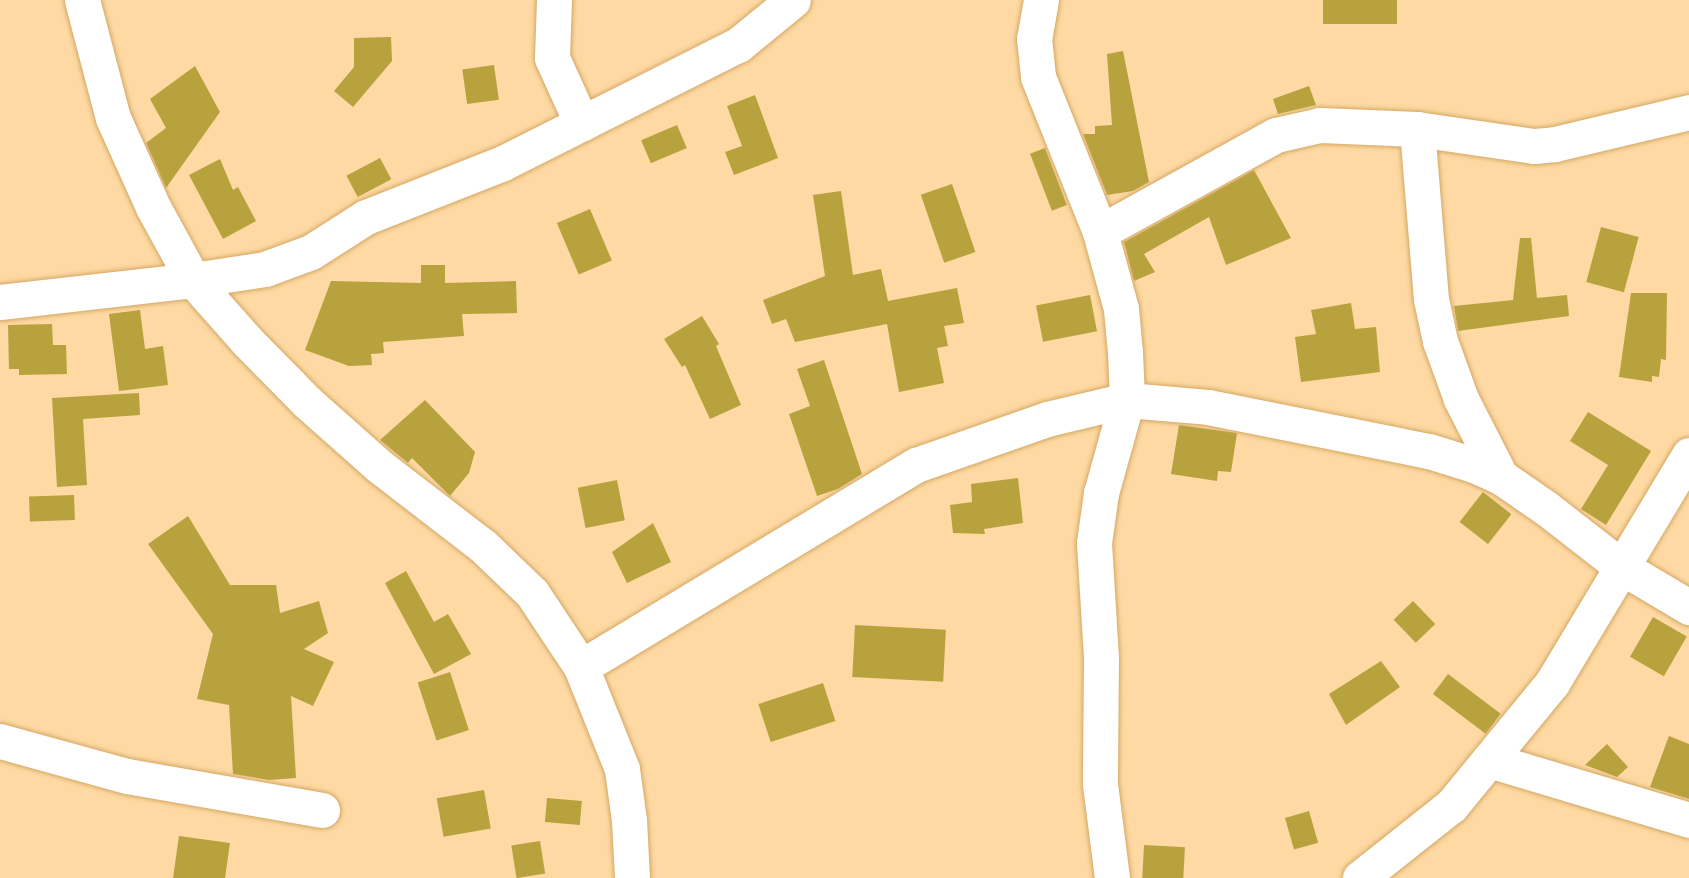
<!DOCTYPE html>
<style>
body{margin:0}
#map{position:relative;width:1689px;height:878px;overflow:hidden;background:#fed9a3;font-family:"IBM Plex Sans",sans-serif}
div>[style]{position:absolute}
.building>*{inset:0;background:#b7a23e;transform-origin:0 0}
.roads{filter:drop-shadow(0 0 2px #d4a864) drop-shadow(0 0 2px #d4a864)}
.minor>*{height:35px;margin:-17.5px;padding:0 17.5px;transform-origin:17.5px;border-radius:17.5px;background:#fff}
span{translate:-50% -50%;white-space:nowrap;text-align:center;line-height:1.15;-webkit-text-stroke:5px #fceacf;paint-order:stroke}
</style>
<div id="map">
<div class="building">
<i style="left:1323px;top:0;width:74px;height:24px"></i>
<i style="clip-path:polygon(391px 37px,392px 61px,353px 107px,334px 91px,354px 67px,354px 38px)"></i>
<i style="clip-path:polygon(1123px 51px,1149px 182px,1133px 191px,1107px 195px,1083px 134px,1095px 134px,1095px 126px,1112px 125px,1107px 54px)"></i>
<i style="left:494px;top:65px;width:35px;height:32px;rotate:82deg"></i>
<i style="clip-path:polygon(195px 66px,220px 112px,166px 188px,146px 143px,166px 128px,150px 99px)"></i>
<i style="clip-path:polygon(1309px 86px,1316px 105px,1278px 114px,1273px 99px)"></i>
<i style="clip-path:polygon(755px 95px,778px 158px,734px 175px,725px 152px,742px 146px,727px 106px)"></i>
<i style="left:677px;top:125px;width:25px;height:39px;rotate:67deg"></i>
<i style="left:1045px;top:148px;width:61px;height:16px;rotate:69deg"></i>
<i style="left:380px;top:158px;width:24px;height:38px;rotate:62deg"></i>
<i style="clip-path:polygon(220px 159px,233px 190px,238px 187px,256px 221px,223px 239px,189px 175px)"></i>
<i style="clip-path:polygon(1254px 170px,1291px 238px,1226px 265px,1209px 217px,1144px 254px,1155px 272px,1134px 281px,1124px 242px)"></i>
<i style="left:952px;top:184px;width:72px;height:33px;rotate:71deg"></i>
<i style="clip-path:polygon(841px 191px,853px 275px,881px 269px,888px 301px,957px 288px,964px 323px,944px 326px,948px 346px,937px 348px,944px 383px,899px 392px,887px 324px,795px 342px,786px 319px,772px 324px,763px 300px,825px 276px,813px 195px)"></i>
<i style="left:590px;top:209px;width:56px;height:36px;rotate:67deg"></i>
<i style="left:1601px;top:227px;width:39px;height:57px;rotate:15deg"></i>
<i style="clip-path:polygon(1520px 238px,1531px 238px,1537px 298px,1567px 295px,1569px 316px,1458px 331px,1454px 306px,1513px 300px)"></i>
<i style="clip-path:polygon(421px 265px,445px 265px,445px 283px,516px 281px,517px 313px,462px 314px,464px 336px,383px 342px,384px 353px,371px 354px,372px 365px,349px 366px,305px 350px,331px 281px,421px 283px)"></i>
<i style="clip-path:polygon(1631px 293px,1667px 293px,1666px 360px,1661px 359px,1659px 377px,1652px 376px,1652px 382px,1619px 377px)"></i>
<i style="left:1090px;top:295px;width:37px;height:55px;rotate:79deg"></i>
<i style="clip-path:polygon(1351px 303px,1355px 329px,1376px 327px,1380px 372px,1301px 382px,1295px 337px,1316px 334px,1311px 310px)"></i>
<i style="clip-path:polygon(140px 310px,145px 349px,163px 346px,168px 385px,119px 391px,109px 314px)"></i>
<i style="clip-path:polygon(702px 316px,719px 344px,716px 346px,741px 405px,710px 419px,685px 365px,682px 367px,664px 339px)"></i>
<i style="clip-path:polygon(52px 324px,53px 345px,66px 345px,67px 374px,19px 375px,19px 369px,9px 369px,8px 325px)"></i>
<i style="clip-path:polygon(824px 360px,862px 474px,838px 489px,817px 496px,789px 414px,810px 406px,797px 369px)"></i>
<i style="clip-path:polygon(139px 393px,140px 415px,83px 419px,87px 485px,57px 487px,52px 398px)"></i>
<i style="clip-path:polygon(425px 400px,475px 452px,469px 473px,450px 496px,412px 458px,408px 463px,380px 440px)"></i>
<i style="clip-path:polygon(1588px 412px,1651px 451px,1606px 525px,1581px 509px,1608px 465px,1570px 441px)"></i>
<i style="clip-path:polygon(1179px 425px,1237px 433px,1231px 472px,1218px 471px,1217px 481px,1171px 474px)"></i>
<i style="clip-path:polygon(1018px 478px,1023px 523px,984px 529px,985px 534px,953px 533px,950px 505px,972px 502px,971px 484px)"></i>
<i style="left:617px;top:480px;width:41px;height:40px;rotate:79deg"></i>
<i style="left:1483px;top:492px;width:36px;height:38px;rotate:38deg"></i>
<i style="left:74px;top:495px;width:25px;height:45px;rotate:88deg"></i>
<i style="clip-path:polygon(188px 516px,230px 585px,276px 585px,280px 613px,319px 601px,328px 633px,304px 649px,334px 662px,313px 706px,291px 696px,296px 778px,269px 780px,233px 774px,229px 705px,197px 699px,213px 634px,148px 544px)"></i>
<i style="clip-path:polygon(653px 523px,671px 562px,627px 583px,612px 552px)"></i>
<i style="clip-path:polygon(406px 571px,434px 622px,448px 614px,471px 654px,434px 674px,385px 583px)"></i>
<i style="left:1413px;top:601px;width:32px;height:27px;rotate:46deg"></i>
<i style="left:1653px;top:617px;width:39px;height:46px;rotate:30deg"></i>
<i style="left:855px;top:625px;width:91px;height:52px;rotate:3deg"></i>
<i style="clip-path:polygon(1381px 661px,1400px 687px,1346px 725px,1329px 694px)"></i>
<i style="left:450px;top:672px;width:61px;height:34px;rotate:72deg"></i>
<i style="left:1448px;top:674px;width:66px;height:25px;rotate:37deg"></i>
<i style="left:823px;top:683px;width:40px;height:68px;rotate:72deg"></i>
<i style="clip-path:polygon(1669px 736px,1689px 744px,1689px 799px,1650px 787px)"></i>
<i style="clip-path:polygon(1607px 744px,1628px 767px,1617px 777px,1585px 765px)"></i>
<i style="left:484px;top:790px;width:39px;height:48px;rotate:80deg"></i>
<i style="left:547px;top:798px;width:35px;height:24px;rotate:5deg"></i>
<i style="left:1309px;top:811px;width:33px;height:25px;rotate:74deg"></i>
<i style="clip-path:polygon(179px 836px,230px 843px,225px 878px,173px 878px)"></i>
<i style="left:540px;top:841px;width:33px;height:29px;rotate:81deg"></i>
<i style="left:1144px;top:845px;width:41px;height:33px;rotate:3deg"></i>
</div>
<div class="roads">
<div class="minor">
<i style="left:82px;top:0;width:122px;rotate:75.3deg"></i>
<i style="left:113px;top:118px;width:98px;rotate:65.8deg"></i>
<i style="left:153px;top:207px;width:83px;rotate:61.3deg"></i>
<i style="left:193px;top:280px;width:81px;rotate:48.5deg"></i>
<i style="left:247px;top:341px;width:86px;rotate:45.5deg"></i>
<i style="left:307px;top:402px;width:96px;rotate:41.6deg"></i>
<i style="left:379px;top:466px;width:131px;rotate:37.6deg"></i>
<i style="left:483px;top:546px;width:68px;rotate:43.8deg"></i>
<i style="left:532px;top:593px;width:89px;rotate:56.5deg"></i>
<i style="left:581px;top:667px;width:110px;rotate:68.1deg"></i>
<i style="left:622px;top:769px;width:51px;rotate:82.2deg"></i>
<i style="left:629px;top:820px;width:58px;rotate:87deg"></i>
<i style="left:554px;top:0;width:58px;rotate:92deg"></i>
<i style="left:552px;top:58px;width:72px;rotate:65.6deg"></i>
<i style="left:1041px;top:0;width:39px;rotate:100deg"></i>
<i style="left:1034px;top:38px;width:39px;rotate:84deg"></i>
<i style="left:1038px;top:77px;width:167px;rotate:68.2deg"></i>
<i style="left:1100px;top:232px;width:80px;rotate:74.7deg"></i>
<i style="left:1121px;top:309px;width:43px;rotate:84.7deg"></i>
<i style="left:1125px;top:352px;width:48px;rotate:87.6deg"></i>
<i style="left:1127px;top:400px;width:97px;rotate:105.6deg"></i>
<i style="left:1101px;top:493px;width:50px;rotate:98deg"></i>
<i style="left:1094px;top:543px;width:114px;rotate:86.5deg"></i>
<i style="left:1101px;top:657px;width:127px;rotate:90.5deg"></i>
<i style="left:1100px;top:784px;width:95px;rotate:82.7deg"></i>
<i style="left:1417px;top:129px;width:171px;rotate:85.3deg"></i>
<i style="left:1431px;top:299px;width:43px;rotate:77.9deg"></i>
<i style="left:1440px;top:341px;width:62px;rotate:70.1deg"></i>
<i style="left:1461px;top:399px;width:88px;rotate:62.9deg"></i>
<i style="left:1100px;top:232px;width:201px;rotate:-28.9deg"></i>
<i style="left:1276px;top:135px;width:45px;rotate:-12.8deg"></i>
<i style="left:1320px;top:125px;width:97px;rotate:2.4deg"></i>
<i style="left:1417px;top:129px;width:118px;rotate:8.3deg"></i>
<i style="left:1534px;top:146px;width:21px;rotate:-5deg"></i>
<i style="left:1555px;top:144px;width:138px;rotate:-13.4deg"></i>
<i style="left:0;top:302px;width:194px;rotate:-6.5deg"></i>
<i style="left:193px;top:280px;width:73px;rotate:-8.7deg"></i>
<i style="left:265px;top:269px;width:49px;rotate:-20.3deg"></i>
<i style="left:311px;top:252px;width:65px;rotate:-32.5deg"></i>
<i style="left:366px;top:217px;width:147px;rotate:-21.5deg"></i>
<i style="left:503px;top:163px;width:263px;rotate:-26.7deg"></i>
<i style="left:738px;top:45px;width:71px;rotate:-39.3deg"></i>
<i style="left:581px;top:667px;width:391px;rotate:-31.1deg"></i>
<i style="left:916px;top:465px;width:139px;rotate:-19.3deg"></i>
<i style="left:1047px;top:419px;width:82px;rotate:-13.4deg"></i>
<i style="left:1127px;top:400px;width:81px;rotate:4.9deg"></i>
<i style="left:1208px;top:407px;width:225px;rotate:11.3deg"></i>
<i style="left:1429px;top:451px;width:47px;rotate:17.3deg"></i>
<i style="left:1474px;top:465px;width:30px;rotate:24deg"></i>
<i style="left:1501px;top:477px;width:55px;rotate:34.6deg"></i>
<i style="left:1546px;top:508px;width:98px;rotate:37.9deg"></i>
<i style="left:1623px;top:568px;width:77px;rotate:30.6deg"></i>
<i style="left:0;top:741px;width:132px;rotate:15.4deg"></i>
<i style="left:127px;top:776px;width:198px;rotate:9.9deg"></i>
<i style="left:1489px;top:760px;width:209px;rotate:16.7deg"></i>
<i style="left:1360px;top:878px;width:116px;rotate:-38.4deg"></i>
<i style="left:1451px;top:806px;width:159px;rotate:-50.6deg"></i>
<i style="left:1552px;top:683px;width:266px;rotate:-59deg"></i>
</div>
</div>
</div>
